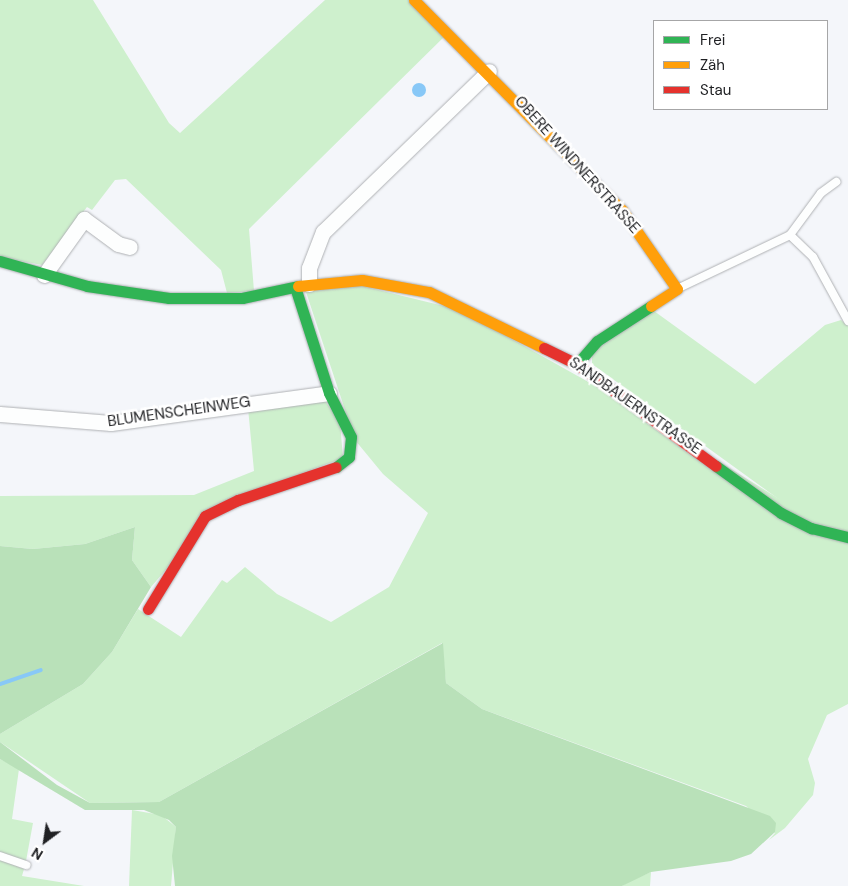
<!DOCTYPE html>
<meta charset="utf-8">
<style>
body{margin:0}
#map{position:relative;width:848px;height:886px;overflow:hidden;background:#f4f6fa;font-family:"DM Sans",sans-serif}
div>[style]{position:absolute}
.green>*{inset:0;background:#cef0cd}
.forest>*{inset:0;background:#b9e1b9}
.water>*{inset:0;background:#88c8f7}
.round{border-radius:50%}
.stream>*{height:4px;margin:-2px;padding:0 2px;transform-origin:2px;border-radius:2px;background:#88c8f7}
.roads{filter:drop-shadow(0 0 1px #afb1b4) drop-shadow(0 0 1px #afb1b4)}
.lane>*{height:8px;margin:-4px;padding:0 4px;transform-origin:4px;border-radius:4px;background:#fdfefe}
.street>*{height:15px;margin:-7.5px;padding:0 7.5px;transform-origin:7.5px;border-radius:7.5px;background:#fdfefe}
.fast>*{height:11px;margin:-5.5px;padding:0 5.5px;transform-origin:5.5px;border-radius:5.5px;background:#30b455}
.slow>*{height:11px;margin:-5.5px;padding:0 5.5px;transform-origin:5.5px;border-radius:5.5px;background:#ff9f0a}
.jam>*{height:11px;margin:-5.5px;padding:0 5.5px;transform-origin:5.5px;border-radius:5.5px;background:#e5322d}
span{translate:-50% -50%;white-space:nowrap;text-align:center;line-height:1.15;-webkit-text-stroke:5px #fff;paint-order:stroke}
.street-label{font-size:15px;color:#202124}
.legend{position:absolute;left:653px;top:20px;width:175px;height:90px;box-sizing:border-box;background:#fff;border:1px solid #a6a6a7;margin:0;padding:6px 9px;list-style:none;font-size:15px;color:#202124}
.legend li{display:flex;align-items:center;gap:10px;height:25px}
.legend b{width:25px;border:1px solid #a6a6a7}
.north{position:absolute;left:20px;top:816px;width:50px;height:50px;-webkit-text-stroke:4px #fff;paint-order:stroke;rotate:211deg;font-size:14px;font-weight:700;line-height:20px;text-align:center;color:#202124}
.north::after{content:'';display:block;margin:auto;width:18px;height:22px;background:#202124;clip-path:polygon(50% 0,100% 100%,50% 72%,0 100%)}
</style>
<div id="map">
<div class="green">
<i style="clip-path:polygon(0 0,93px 0,169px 123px,180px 133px,325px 0,409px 0,447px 34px,249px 229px,254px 291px,227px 293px,221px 270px,126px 179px,115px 180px,92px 210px,87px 207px,42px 265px,0 257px)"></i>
<i style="clip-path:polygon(358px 285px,460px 310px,626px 403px,848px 542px,848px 704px,827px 715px,808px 759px,815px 783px,813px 795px,785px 828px,769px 840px,775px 833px,746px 806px,482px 709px,446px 683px,442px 643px,159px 802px,90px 803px,0 742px,0 734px,83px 684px,112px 652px,138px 609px,181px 637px,222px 580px,227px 583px,245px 567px,277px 594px,331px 622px,389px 587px,428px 513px,383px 474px,355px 440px,306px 292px)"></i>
<i style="clip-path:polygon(654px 311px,755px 384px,825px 325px,841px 320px,848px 326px,848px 533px,813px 524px,592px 364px,592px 352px)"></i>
<i style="clip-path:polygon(325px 401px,340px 422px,343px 458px,224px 502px,151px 587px,132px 560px,135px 527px,85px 544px,33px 549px,0 546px,0 496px,194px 495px,254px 471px,248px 408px)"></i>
<i style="clip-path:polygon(0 759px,19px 769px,12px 819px,33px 823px,26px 861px,0 853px)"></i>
<i style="clip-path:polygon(132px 810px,161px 815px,176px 827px,171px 886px,129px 886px)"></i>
<i style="clip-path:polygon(0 859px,24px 869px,22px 876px,84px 886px,0 886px)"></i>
<i style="clip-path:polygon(651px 872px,650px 886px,622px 886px,630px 881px)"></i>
</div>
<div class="forest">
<i style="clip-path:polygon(135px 527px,132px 560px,151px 587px,112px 652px,83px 684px,0 734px,0 546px,33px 549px,85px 544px)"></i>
<i style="clip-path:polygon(443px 643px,446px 683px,482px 709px,770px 816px,776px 823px,775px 832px,751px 854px,731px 861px,651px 872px,622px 886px,175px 886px,172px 856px,176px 827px,169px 820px,144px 810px,85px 810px,0 759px,0 742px,57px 785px,90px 803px,159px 802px)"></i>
</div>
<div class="water">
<i class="round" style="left:412px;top:83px;width:14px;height:14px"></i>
</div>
<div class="stream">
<i style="left:0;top:684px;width:43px;rotate:-18.9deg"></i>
</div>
<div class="roads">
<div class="lane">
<i style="left:790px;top:235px;width:52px;rotate:-53.6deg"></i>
<i style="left:821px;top:193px;width:19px;rotate:-36deg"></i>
<i style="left:679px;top:288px;width:123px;rotate:-25.5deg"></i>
<i style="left:790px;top:235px;width:32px;rotate:44deg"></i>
<i style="left:813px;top:257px;width:73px;rotate:61.3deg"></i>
<i style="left:0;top:856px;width:28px;rotate:19deg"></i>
</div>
<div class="street">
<i style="left:44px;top:275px;width:69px;rotate:-54.5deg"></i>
<i style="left:84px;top:219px;width:42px;rotate:36.3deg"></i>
<i style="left:118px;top:244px;width:12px;rotate:14deg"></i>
<i style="left:309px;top:284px;width:16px;rotate:-90deg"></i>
<i style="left:309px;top:268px;width:39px;rotate:-69deg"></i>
<i style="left:323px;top:232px;width:231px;rotate:-44.1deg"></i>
<i style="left:0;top:414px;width:111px;rotate:4.6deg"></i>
<i style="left:111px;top:423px;width:220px;rotate:-7.8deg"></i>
</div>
<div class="fast">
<i style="left:0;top:261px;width:91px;rotate:16deg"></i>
<i style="left:87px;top:286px;width:83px;rotate:8.3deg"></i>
<i style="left:169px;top:298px;width:73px"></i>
<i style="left:242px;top:298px;width:57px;rotate:-12.1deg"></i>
<i style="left:295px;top:287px;width:111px;rotate:72.2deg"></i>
<i style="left:329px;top:393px;width:49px;rotate:63.4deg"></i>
<i style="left:351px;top:437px;width:20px;rotate:96deg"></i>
<i style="left:349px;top:457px;width:16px;rotate:142deg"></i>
<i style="left:577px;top:364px;width:30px;rotate:-49deg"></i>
<i style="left:597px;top:341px;width:64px;rotate:-32.9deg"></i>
<i style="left:716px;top:466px;width:80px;rotate:35.9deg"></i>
<i style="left:781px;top:513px;width:34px;rotate:27deg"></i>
<i style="left:811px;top:528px;width:38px;rotate:14deg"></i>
</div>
<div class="slow">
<i style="left:414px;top:0;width:296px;rotate:45.3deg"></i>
<i style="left:622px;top:210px;width:96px;rotate:55.2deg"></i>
<i style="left:677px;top:289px;width:31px;rotate:147deg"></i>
<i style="left:298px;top:286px;width:64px;rotate:-5.4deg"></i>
<i style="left:362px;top:280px;width:68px;rotate:10.2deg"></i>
<i style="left:429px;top:292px;width:128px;rotate:26deg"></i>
</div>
<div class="jam">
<i style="left:544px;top:348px;width:37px;rotate:26deg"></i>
<i style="left:577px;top:364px;width:172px;rotate:36.3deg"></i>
<i style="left:148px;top:609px;width:109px;rotate:-58.5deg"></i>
<i style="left:205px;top:516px;width:37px;rotate:-26deg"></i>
<i style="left:238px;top:500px;width:103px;rotate:-18.6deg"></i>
</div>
</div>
<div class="street-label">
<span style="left:577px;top:165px;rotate:48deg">OBERE WINDNERSTRASSE</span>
<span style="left:635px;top:406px;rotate:35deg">SANDBAUERNSTRASSE</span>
<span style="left:179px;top:412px;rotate:-8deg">BLUMENSCHEINWEG</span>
</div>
<ul class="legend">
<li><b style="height:6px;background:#30b455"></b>Frei</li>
<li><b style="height:6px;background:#ff9f0a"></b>Zäh</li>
<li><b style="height:6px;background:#e5322d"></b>Stau</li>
</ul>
<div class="north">N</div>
</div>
